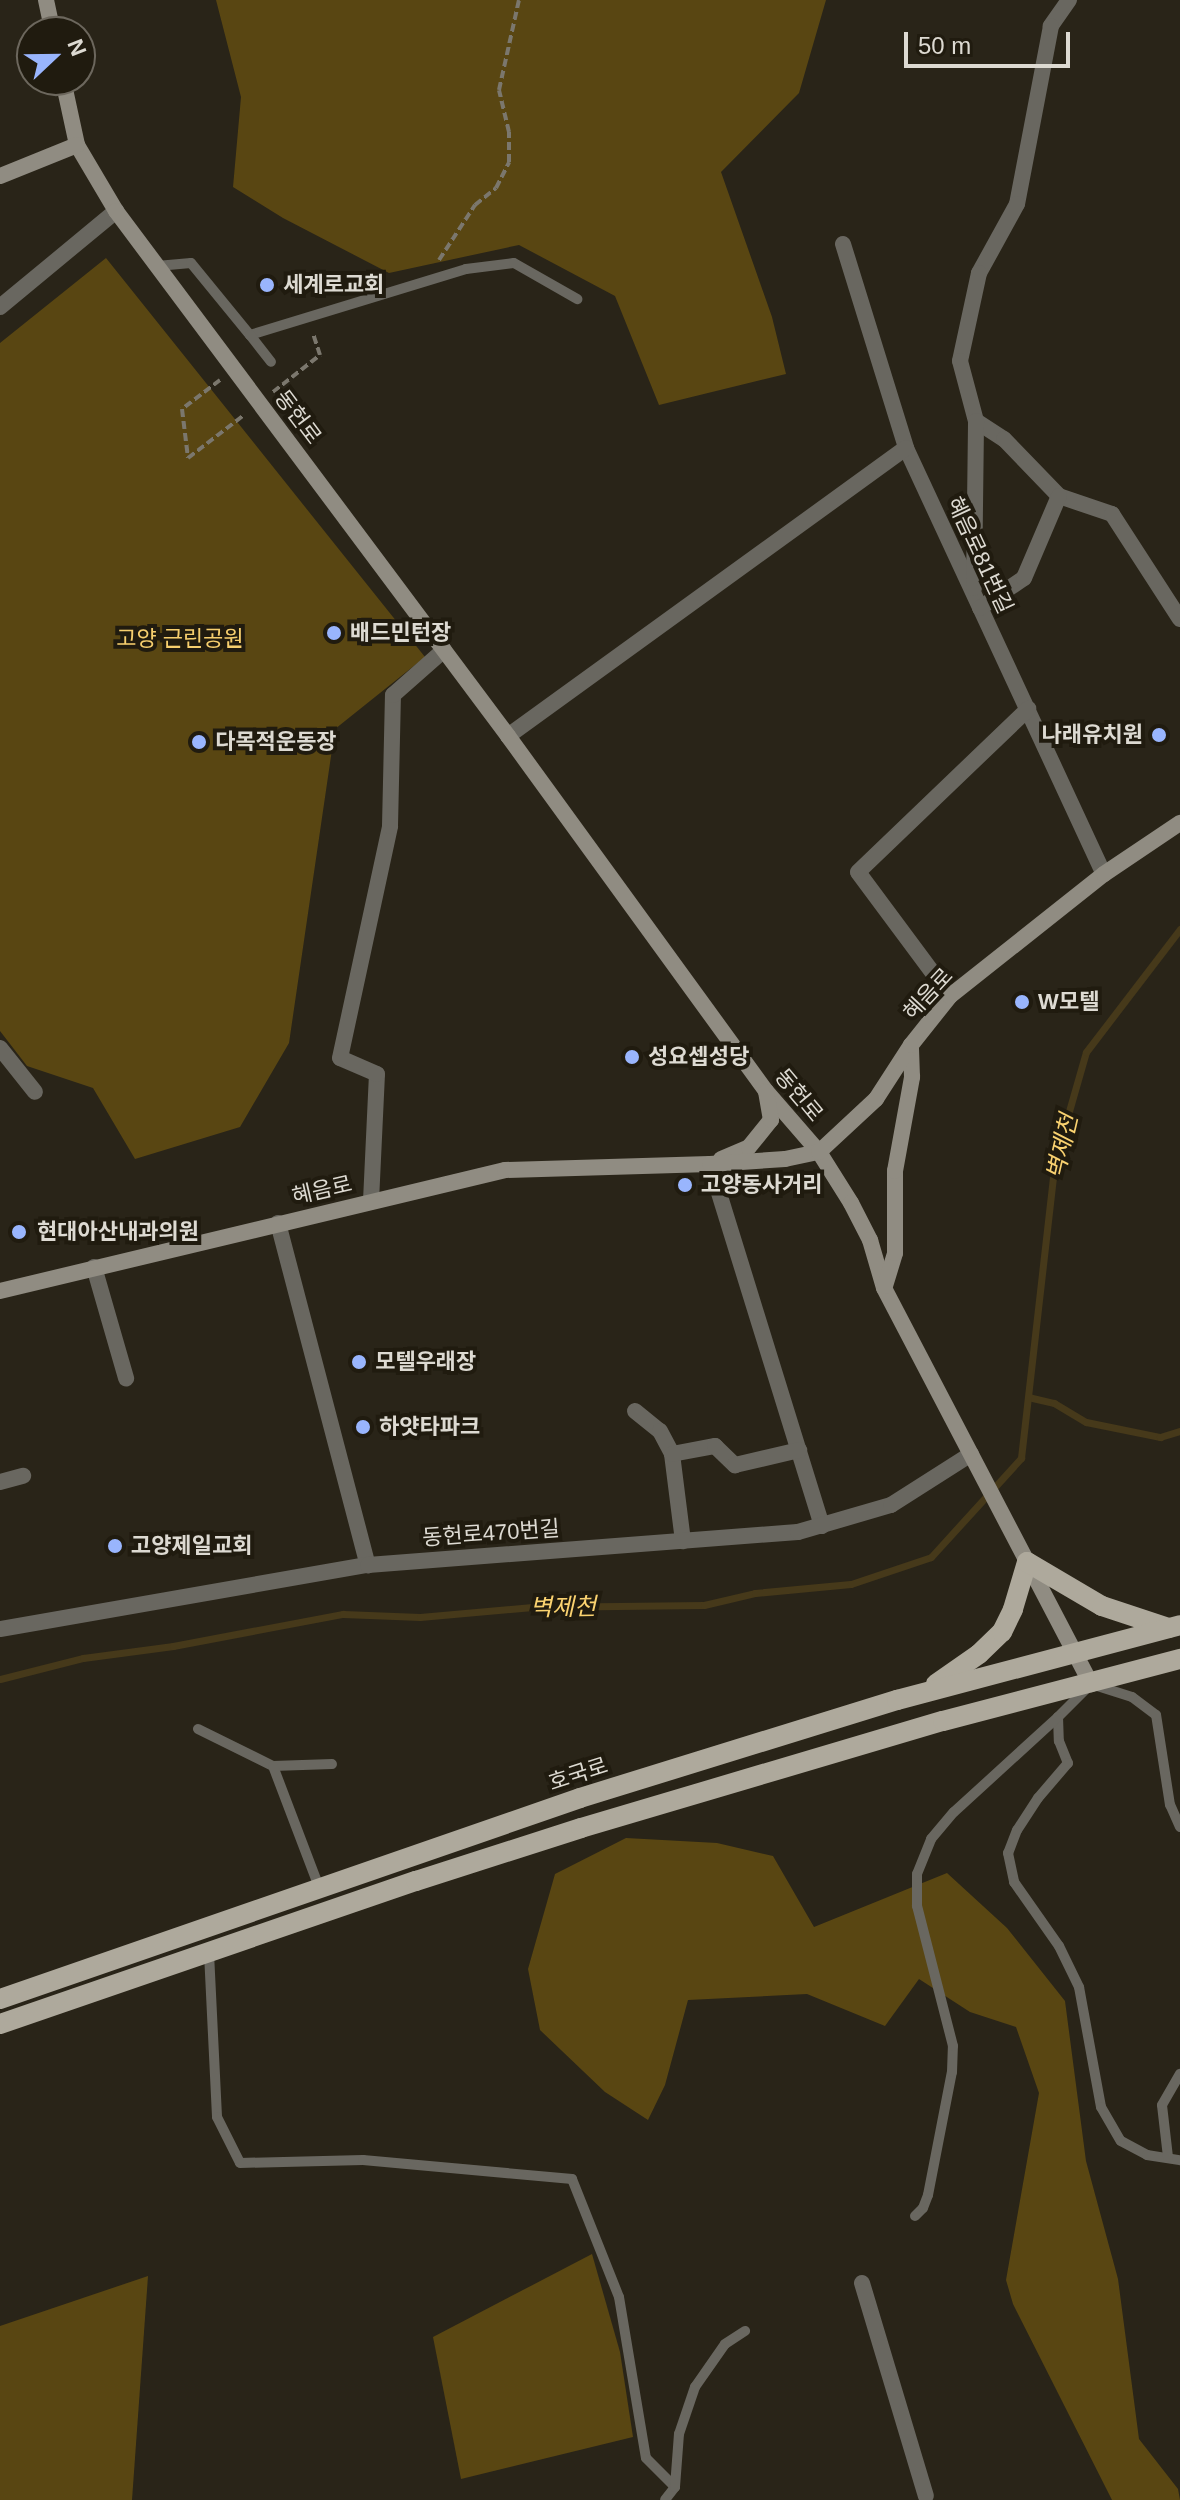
<!DOCTYPE html>
<meta charset="utf-8">
<style>
body{margin:0}
#map{position:relative;width:1180px;height:2500px;overflow:hidden;background:#292418;font-family:Arial,"Noto Sans KR",sans-serif}
div>[style]{position:absolute}
.green>*{inset:0;background:#594612}
.stream>*{height:7px;margin:-3.5px;padding:0 3.5px;transform-origin:3.5px;border-radius:3.5px;background:#46391a}
.path>*{height:4px;margin-top:-2px;transform-origin:0;background:repeating-linear-gradient(90deg,#7b776d 0 8px,transparent 0 12px)}
.lane>*{height:10px;margin:-5px;padding:0 5px;transform-origin:5px;border-radius:5px;background:#696760}
.street>*{height:16px;margin:-8px;padding:0 8px;transform-origin:8px;border-radius:8px;background:#696760}
.secondary>*{height:16px;margin:-8px;padding:0 8px;transform-origin:8px;border-radius:8px;background:#908c82}
.primary>*{height:20px;margin:-10px;padding:0 10px;transform-origin:10px;border-radius:10px;background:#aea99c}
.dots>*{width:22px;height:22px;translate:-50% -50%;box-sizing:border-box;border:4px solid #201b0f;border-radius:50%}
span{translate:-50% -50%;white-space:nowrap;text-align:center;line-height:1.15;-webkit-text-stroke:8px #201b0f;paint-order:stroke}
.poi-label{font-size:22px;color:#dddad2;font-weight:700}
.left{translate:0 -50%;text-align:left}
.right{translate:-100% -50%;text-align:right}
.street-label{font-size:22px;color:#dddad2}
.park-label{font-size:22px;color:#f7cf6e}
.water-label{font-size:24px;color:#fad270;font-style:italic}
.north{position:absolute;left:16px;top:16px;width:80px;height:80px;box-sizing:border-box;background:#201b0f;border:2px solid #6c675d;border-radius:50%;rotate:68deg;font-size:22px;font-weight:700;line-height:32px;text-align:center;color:#dddad2}
.north::after{content:'';display:block;margin:auto;width:28px;height:36px;background:#99b5fd;clip-path:polygon(50% 0,100% 100%,50% 72%,0 100%)}
.scale{position:absolute;left:904px;top:32px;width:166px;height:36px;box-sizing:border-box;border:4px solid #dddad2;border-top:0;padding-left:10px;font-size:24px;line-height:28px;white-space:nowrap;color:#dddad2;-webkit-text-stroke:6px #201b0f;paint-order:stroke}
</style>
<div id="map">
<div class="green">
<i style="clip-path:polygon(216px 0,826px 0,799px 93px,721px 172px,772px 317px,786px 374px,659px 405px,615px 296px,519px 245px,389px 273px,283px 218px,233px 187px,241px 97px)"></i>
<i style="clip-path:polygon(106px 258px,425px 657px,335px 729px,289px 1043px,240px 1127px,135px 1159px,93px 1088px,27px 1066px,0 1031px,0 343px)"></i>
<i style="clip-path:polygon(626px 1838px,717px 1843px,773px 1856px,814px 1927px,947px 1873px,1007px 1928px,1065px 2001px,1086px 2161px,1118px 2279px,1139px 2439px,1178px 2489px,1180px 2500px,1112px 2500px,1013px 2304px,1006px 2280px,1039px 2093px,1016px 2027px,970px 2012px,919px 1979px,885px 2026px,807px 1994px,688px 2000px,665px 2085px,648px 2120px,605px 2092px,540px 2030px,528px 1969px,555px 1874px)"></i>
<i style="clip-path:polygon(592px 2254px,620px 2352px,633px 2437px,461px 2479px,433px 2337px)"></i>
<i style="clip-path:polygon(148px 2276px,132px 2500px,0 2500px,0 2326px)"></i>
</div>
<div class="stream">
<i style="left:1028px;top:1397px;width:27px;rotate:13deg"></i>
<i style="left:1054px;top:1403px;width:37px;rotate:31deg"></i>
<i style="left:1086px;top:1422px;width:76px;rotate:11.5deg"></i>
<i style="left:1160px;top:1437px;width:21px;rotate:-17deg"></i>
<i style="left:0;top:1679px;width:86px;rotate:-14.2deg"></i>
<i style="left:83px;top:1658px;width:91px;rotate:-7.6deg"></i>
<i style="left:173px;top:1646px;width:173px;rotate:-10.7deg"></i>
<i style="left:343px;top:1614px;width:77px;rotate:2.2deg"></i>
<i style="left:420px;top:1617px;width:113px;rotate:-5.1deg"></i>
<i style="left:533px;top:1607px;width:171px;rotate:-0.7deg"></i>
<i style="left:704px;top:1605px;width:52px;rotate:-13.2deg"></i>
<i style="left:755px;top:1593px;width:96px;rotate:-5.4deg"></i>
<i style="left:851px;top:1584px;width:84px;rotate:-18.6deg"></i>
<i style="left:931px;top:1557px;width:134px;rotate:-47.7deg"></i>
<i style="left:1021px;top:1458px;width:300px;rotate:-83.5deg"></i>
<i style="left:1055px;top:1160px;width:112px;rotate:-74deg"></i>
<i style="left:1086px;top:1052px;width:155px;rotate:-52.6deg"></i>
</div>
<div class="path">
<i style="left:439px;top:260px;width:66px;rotate:-56.8deg"></i>
<i style="left:475px;top:205px;width:27px;rotate:-39deg"></i>
<i style="left:496px;top:188px;width:29px;rotate:-63deg"></i>
<i style="left:509px;top:162px;width:30px;rotate:-90deg"></i>
<i style="left:509px;top:132px;width:43px;rotate:-103.4deg"></i>
<i style="left:499px;top:90px;width:92px;rotate:-77.5deg"></i>
<i style="left:220px;top:380px;width:48px;rotate:142.7deg"></i>
<i style="left:182px;top:409px;width:49px;rotate:83deg"></i>
<i style="left:188px;top:458px;width:71px;rotate:-37.5deg"></i>
<i style="left:273px;top:392px;width:60px;rotate:-38.2deg"></i>
<i style="left:320px;top:355px;width:23px;rotate:-108deg"></i>
</div>
<div class="lane">
<i style="left:157px;top:266px;width:34px;rotate:-5deg"></i>
<i style="left:191px;top:263px;width:93px;rotate:50.7deg"></i>
<i style="left:250px;top:335px;width:226px;rotate:-17deg"></i>
<i style="left:466px;top:269px;width:48px;rotate:-7.1deg"></i>
<i style="left:514px;top:263px;width:73px;rotate:29.7deg"></i>
<i style="left:250px;top:335px;width:34px;rotate:52deg"></i>
<i style="left:198px;top:1729px;width:84px;rotate:26.3deg"></i>
<i style="left:273px;top:1766px;width:59px;rotate:-1.9deg"></i>
<i style="left:273px;top:1766px;width:129px;rotate:69.2deg"></i>
<i style="left:1180px;top:1827px;width:24px;rotate:-114deg"></i>
<i style="left:1170px;top:1805px;width:91px;rotate:-98.8deg"></i>
<i style="left:1156px;top:1715px;width:30px;rotate:-143deg"></i>
<i style="left:1132px;top:1697px;width:43px;rotate:-162.4deg"></i>
<i style="left:1091px;top:1684px;width:47px;rotate:135deg"></i>
<i style="left:1058px;top:1717px;width:24px;rotate:88deg"></i>
<i style="left:1059px;top:1741px;width:24px;rotate:68deg"></i>
<i style="left:1068px;top:1763px;width:46px;rotate:130.6deg"></i>
<i style="left:1038px;top:1798px;width:38px;rotate:123deg"></i>
<i style="left:1017px;top:1830px;width:25px;rotate:111deg"></i>
<i style="left:1008px;top:1853px;width:30px;rotate:78deg"></i>
<i style="left:1014px;top:1882px;width:78px;rotate:54.9deg"></i>
<i style="left:1059px;top:1946px;width:46px;rotate:64deg"></i>
<i style="left:1079px;top:1987px;width:122px;rotate:79.6deg"></i>
<i style="left:1101px;top:2107px;width:39px;rotate:60deg"></i>
<i style="left:1121px;top:2141px;width:30px;rotate:28deg"></i>
<i style="left:1147px;top:2155px;width:33px;rotate:9deg"></i>
<i style="left:209px;top:1953px;width:164px;rotate:87.2deg"></i>
<i style="left:217px;top:2117px;width:51px;rotate:63.4deg"></i>
<i style="left:240px;top:2163px;width:123px;rotate:-1.4deg"></i>
<i style="left:363px;top:2160px;width:210px;rotate:5.2deg"></i>
<i style="left:572px;top:2179px;width:127px;rotate:68.3deg"></i>
<i style="left:619px;top:2297px;width:163px;rotate:80.5deg"></i>
<i style="left:646px;top:2458px;width:41px;rotate:45deg"></i>
<i style="left:675px;top:2487px;width:16px;rotate:128deg"></i>
<i style="left:1168px;top:2157px;width:52px;rotate:-96.6deg"></i>
<i style="left:1162px;top:2105px;width:36px;rotate:-60deg"></i>
<i style="left:915px;top:2216px;width:11px;rotate:-45deg"></i>
<i style="left:923px;top:2208px;width:14px;rotate:-69deg"></i>
<i style="left:928px;top:2195px;width:125px;rotate:-79deg"></i>
<i style="left:952px;top:2072px;width:26px;rotate:-88deg"></i>
<i style="left:953px;top:2046px;width:145px;rotate:-104.4deg"></i>
<i style="left:917px;top:1906px;width:32px;rotate:-90deg"></i>
<i style="left:917px;top:1874px;width:38px;rotate:-68deg"></i>
<i style="left:931px;top:1839px;width:35px;rotate:-50deg"></i>
<i style="left:954px;top:1812px;width:141px;rotate:-42.4deg"></i>
<i style="left:675px;top:2487px;width:53px;rotate:-85.7deg"></i>
<i style="left:679px;top:2434px;width:50px;rotate:-71.2deg"></i>
<i style="left:695px;top:2387px;width:52px;rotate:-55.1deg"></i>
<i style="left:725px;top:2344px;width:24px;rotate:-33deg"></i>
</div>
<div class="street">
<i style="left:1069px;top:0;width:32px;rotate:125deg"></i>
<i style="left:1051px;top:26px;width:181px;rotate:100.8deg"></i>
<i style="left:1017px;top:204px;width:79px;rotate:118.8deg"></i>
<i style="left:979px;top:273px;width:90px;rotate:102.2deg"></i>
<i style="left:960px;top:361px;width:62px;rotate:75.1deg"></i>
<i style="left:976px;top:421px;width:33px;rotate:33deg"></i>
<i style="left:1004px;top:439px;width:79px;rotate:46deg"></i>
<i style="left:1059px;top:496px;width:56px;rotate:18.8deg"></i>
<i style="left:1112px;top:514px;width:125px;rotate:57.1deg"></i>
<i style="left:843px;top:244px;width:214px;rotate:72.8deg"></i>
<i style="left:906px;top:448px;width:470px;rotate:65.1deg"></i>
<i style="left:0;top:307px;width:151px;rotate:-39.6deg"></i>
<i style="left:974px;top:588px;width:167px;rotate:-89.3deg"></i>
<i style="left:980px;top:608px;width:53px;rotate:-34.3deg"></i>
<i style="left:1024px;top:578px;width:89px;rotate:-66.9deg"></i>
<i style="left:508px;top:736px;width:491px;rotate:-35.9deg"></i>
<i style="left:950px;top:996px;width:154px;rotate:-126.6deg"></i>
<i style="left:858px;top:872px;width:236px;rotate:-43.8deg"></i>
<i style="left:0;top:1048px;width:56px;rotate:51.5deg"></i>
<i style="left:710px;top:1164px;width:379px;rotate:72.8deg"></i>
<i style="left:371px;top:1201px;width:127px;rotate:-87.3deg"></i>
<i style="left:377px;top:1074px;width:40px;rotate:-156.6deg"></i>
<i style="left:340px;top:1058px;width:237px;rotate:-77.8deg"></i>
<i style="left:390px;top:826px;width:131px;rotate:-88.7deg"></i>
<i style="left:393px;top:695px;width:68px;rotate:-41.4deg"></i>
<i style="left:278px;top:1223px;width:354px;rotate:75.3deg"></i>
<i style="left:94px;top:1267px;width:116px;rotate:73.9deg"></i>
<i style="left:635px;top:1411px;width:32px;rotate:39deg"></i>
<i style="left:660px;top:1431px;width:26px;rotate:62deg"></i>
<i style="left:672px;top:1454px;width:88px;rotate:82.8deg"></i>
<i style="left:672px;top:1454px;width:44px;rotate:-10.5deg"></i>
<i style="left:715px;top:1446px;width:28px;rotate:44deg"></i>
<i style="left:735px;top:1465px;width:66px;rotate:-13.2deg"></i>
<i style="left:0;top:1482px;width:24px;rotate:-15deg"></i>
<i style="left:0;top:1629px;width:374px;rotate:-9.9deg"></i>
<i style="left:368px;top:1565px;width:431px;rotate:-4.4deg"></i>
<i style="left:798px;top:1532px;width:97px;rotate:-16.2deg"></i>
<i style="left:891px;top:1505px;width:95px;rotate:-32.5deg"></i>
<i style="left:862px;top:2283px;width:222px;rotate:73.3deg"></i>
</div>
<div class="secondary">
<i style="left:46px;top:0;width:33px;rotate:78deg"></i>
<i style="left:63px;top:80px;width:66px;rotate:77.8deg"></i>
<i style="left:77px;top:145px;width:77px;rotate:59.4deg"></i>
<i style="left:116px;top:211px;width:655px;rotate:53.25deg"></i>
<i style="left:508px;top:736px;width:439px;rotate:54deg"></i>
<i style="left:766px;top:1091px;width:81px;rotate:49deg"></i>
<i style="left:819px;top:1152px;width:60px;rotate:57.9deg"></i>
<i style="left:851px;top:1203px;width:42px;rotate:62.8deg"></i>
<i style="left:870px;top:1240px;width:50px;rotate:73.7deg"></i>
<i style="left:884px;top:1288px;width:447px;rotate:62.4deg"></i>
<i style="left:0;top:176px;width:83px;rotate:-21.9deg"></i>
<i style="left:721px;top:1159px;width:30px;rotate:-23deg"></i>
<i style="left:749px;top:1147px;width:35px;rotate:-51deg"></i>
<i style="left:771px;top:1120px;width:28px;rotate:-100deg"></i>
<i style="left:885px;top:1286px;width:34px;rotate:-73deg"></i>
<i style="left:895px;top:1253px;width:82px;rotate:-90deg"></i>
<i style="left:895px;top:1171px;width:96px;rotate:-79.7deg"></i>
<i style="left:912px;top:1077px;width:32px;rotate:-92deg"></i>
<i style="left:0;top:1291px;width:519px;rotate:-13.47deg"></i>
<i style="left:505px;top:1170px;width:205px;rotate:-1.7deg"></i>
<i style="left:710px;top:1164px;width:75px;rotate:-3.8deg"></i>
<i style="left:785px;top:1159px;width:35px;rotate:-12deg"></i>
<i style="left:819px;top:1152px;width:78px;rotate:-42.9deg"></i>
<i style="left:876px;top:1099px;width:64px;rotate:-57.1deg"></i>
<i style="left:911px;top:1045px;width:63px;rotate:-51.5deg"></i>
<i style="left:950px;top:996px;width:196px;rotate:-38.4deg"></i>
<i style="left:1104px;top:874px;width:92px;rotate:-33.9deg"></i>
</div>
<div class="primary">
<i style="left:936px;top:1684px;width:52px;rotate:-34.9deg"></i>
<i style="left:979px;top:1654px;width:32px;rotate:-44deg"></i>
<i style="left:1002px;top:1632px;width:25px;rotate:-64deg"></i>
<i style="left:1013px;top:1609px;width:49px;rotate:-73.4deg"></i>
<i style="left:1027px;top:1562px;width:87px;rotate:30.4deg"></i>
<i style="left:1102px;top:1606px;width:70px;rotate:18.4deg"></i>
<i style="left:0;top:1999px;width:614px;rotate:-19.11deg"></i>
<i style="left:580px;top:1798px;width:332px;rotate:-17.2deg"></i>
<i style="left:897px;top:1700px;width:293px;rotate:-14.8deg"></i>
<i style="left:0;top:2024px;width:440px;rotate:-19deg"></i>
<i style="left:416px;top:1881px;width:173px;rotate:-17.8deg"></i>
<i style="left:581px;top:1828px;width:377px;rotate:-16.5deg"></i>
<i style="left:943px;top:1721px;width:245px;rotate:-14.7deg"></i>
</div>
<div class="dots">
<i style="left:267px;top:285px;background:#99b5fd"></i>
<i style="left:334px;top:633px;background:#99b5fd"></i>
<i style="left:1159px;top:735px;background:#99b5fd"></i>
<i style="left:199px;top:742px;background:#99b5fd"></i>
<i style="left:1022px;top:1002px;background:#99b5fd"></i>
<i style="left:632px;top:1057px;background:#99b5fd"></i>
<i style="left:685px;top:1185px;background:#99b5fd"></i>
<i style="left:19px;top:1232px;background:#99b5fd"></i>
<i style="left:359px;top:1362px;background:#99b5fd"></i>
<i style="left:363px;top:1427px;background:#99b5fd"></i>
<i style="left:115px;top:1546px;background:#99b5fd"></i>
</div>
<div class="poi-label">
<span class="left" style="left:283px;top:285px">세계로교회</span>
<span class="left" style="left:350px;top:633px">배드민턴장</span>
<span class="right" style="left:1143px;top:735px">나래유치원</span>
<span class="left" style="left:215px;top:742px">다목적운동장</span>
<span class="left" style="left:1038px;top:1002px">W모텔</span>
<span class="left" style="left:648px;top:1057px">성요셉성당</span>
<span class="left" style="left:701px;top:1185px">고양동사거리</span>
<span class="left" style="left:37px;top:1232px">현대아산내과의원</span>
<span class="left" style="left:375px;top:1362px">모텔우래장</span>
<span class="left" style="left:379px;top:1427px">하얏타파크</span>
<span class="left" style="left:131px;top:1546px">고양제일교회</span>
</div>
<div class="street-label">
<span style="left:298px;top:417px;rotate:53deg">동헌로</span>
<span style="left:980px;top:555px;rotate:65deg">혜음로81번길</span>
<span style="left:928px;top:994px;rotate:-47deg">혜음로</span>
<span style="left:799px;top:1095px;rotate:50deg">동헌로</span>
<span style="left:322px;top:1190px;rotate:-13deg">혜음로</span>
<span style="left:491px;top:1533px;rotate:-4deg">동헌로470번길</span>
<span style="left:578px;top:1774px;rotate:-18deg">호국로</span>
</div>
<div class="park-label">
<span style="left:180px;top:639px">고양 근린공원</span>
</div>
<div class="water-label">
<span style="left:1062px;top:1147px;rotate:-77deg">벽제천</span>
<span style="left:563px;top:1607px;rotate:-1deg">벽제천</span>
</div>
<div class="north">N</div>
<div class="scale">50 m</div>
</div>
